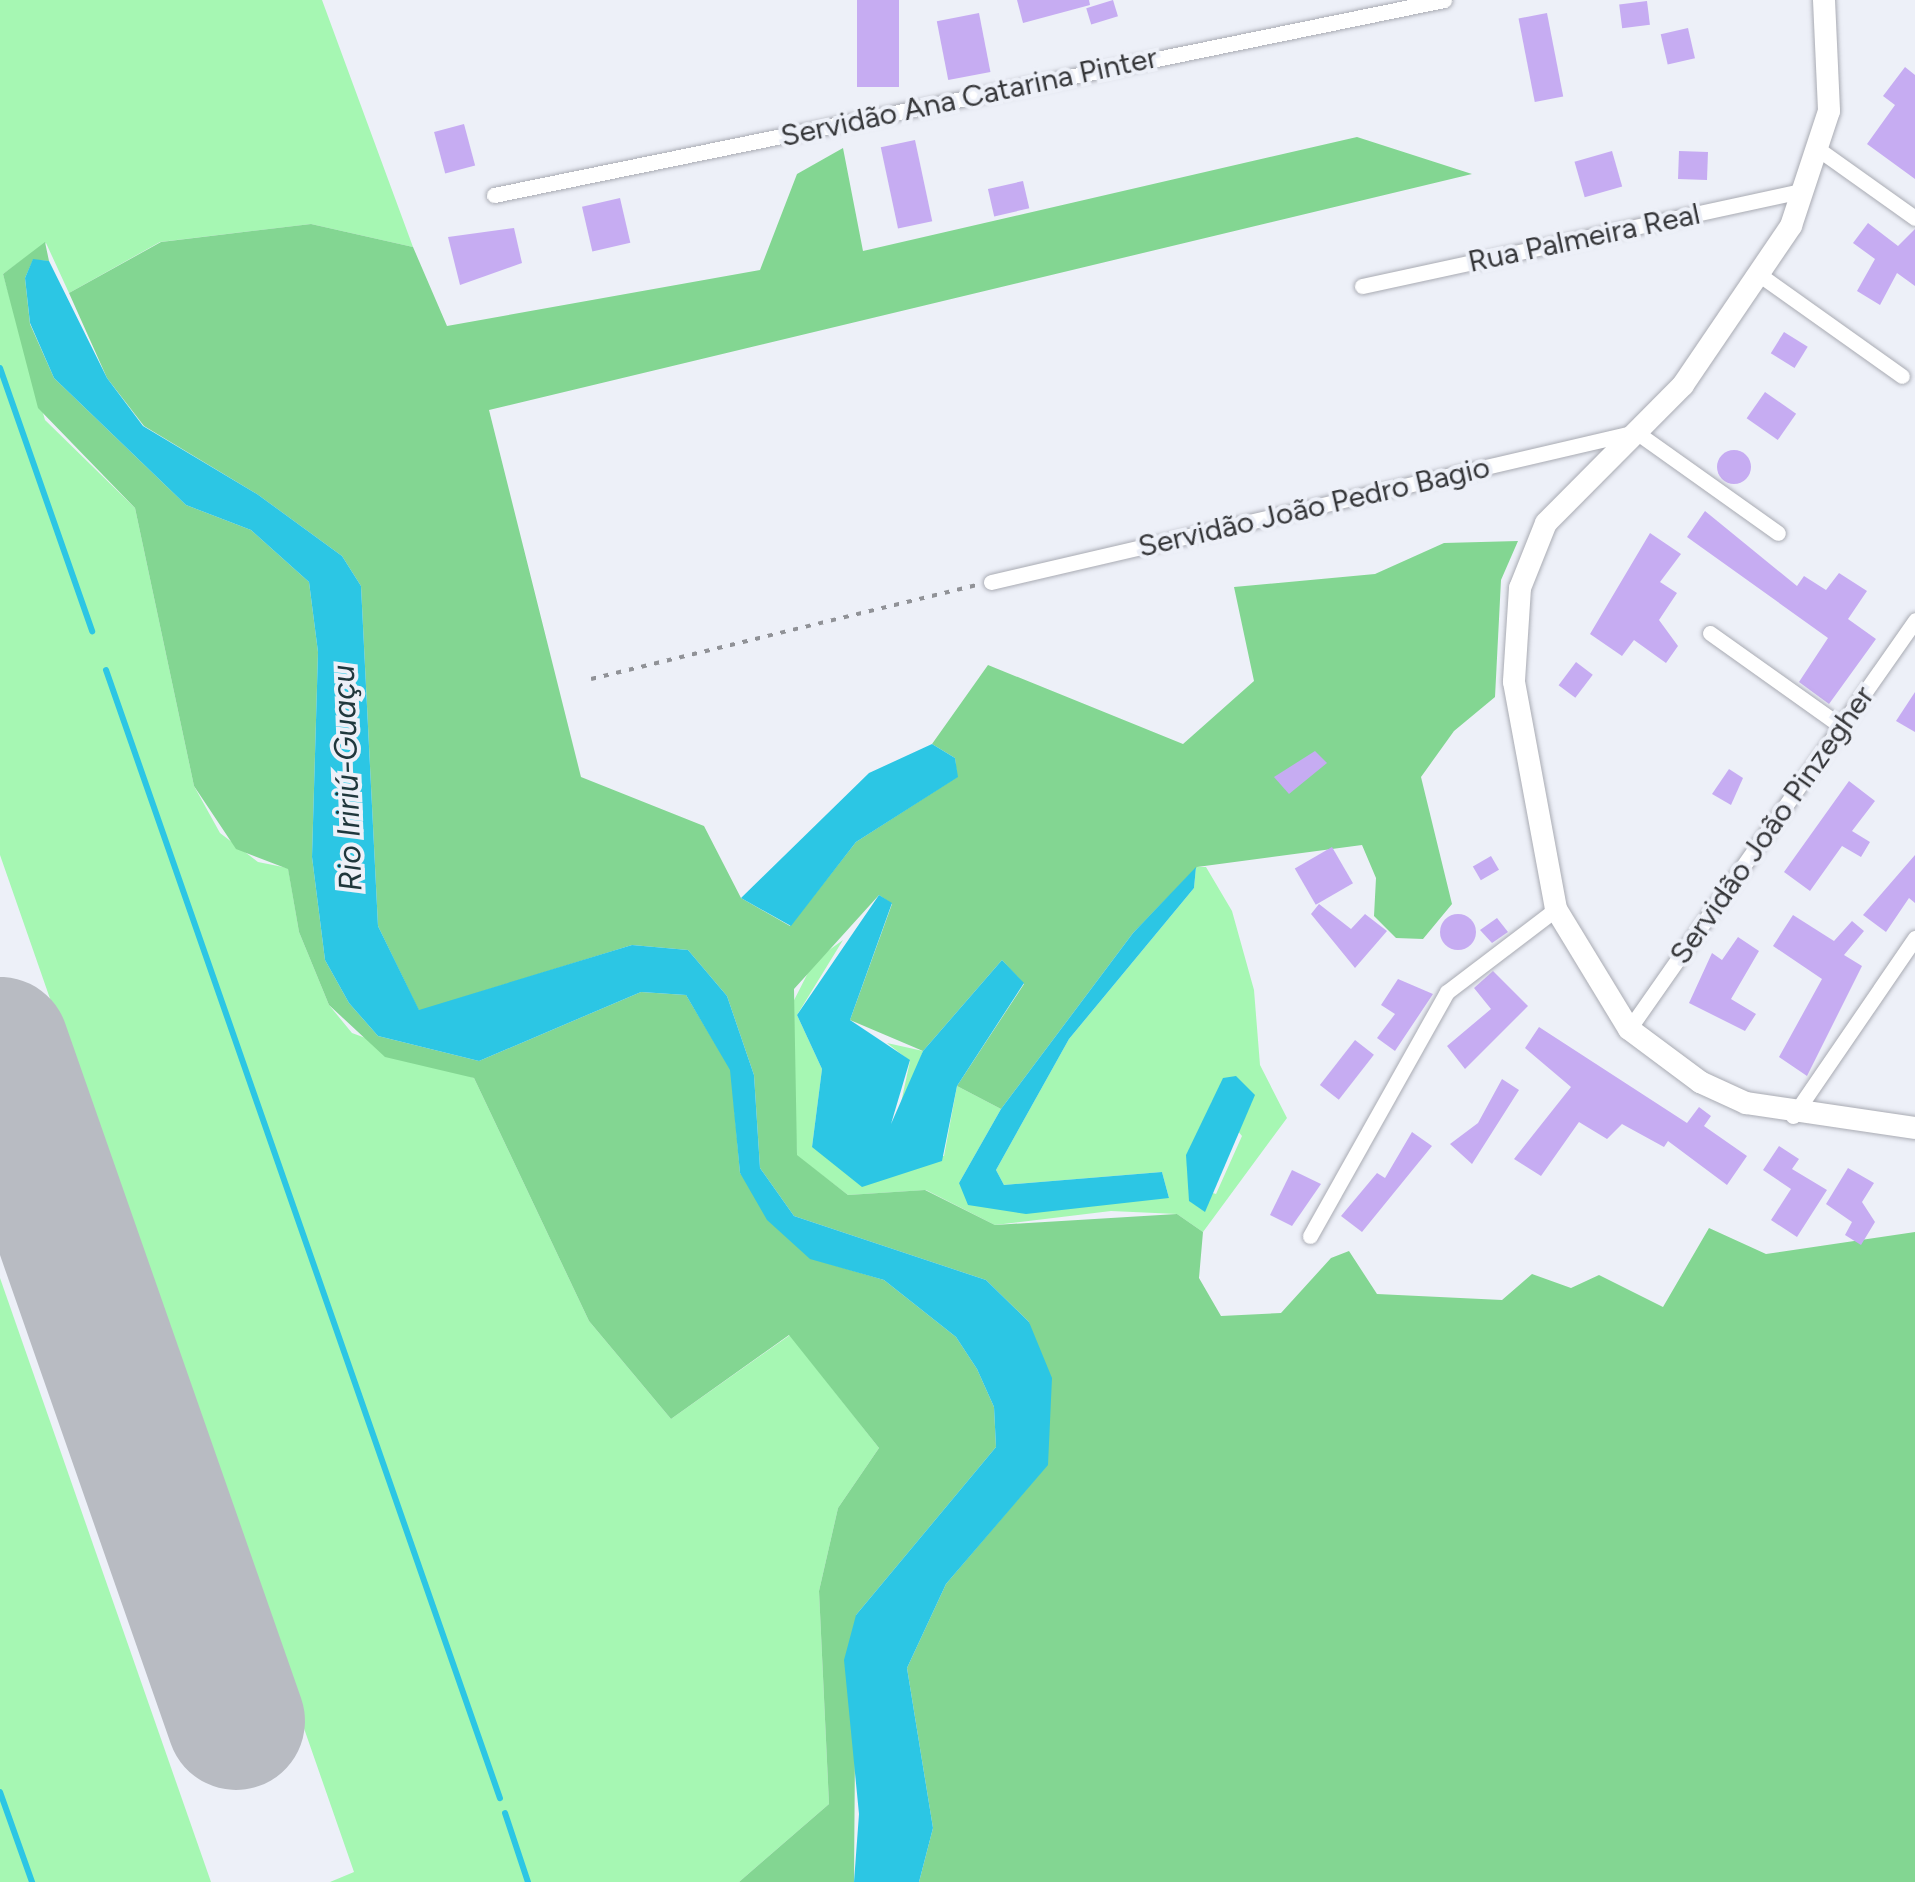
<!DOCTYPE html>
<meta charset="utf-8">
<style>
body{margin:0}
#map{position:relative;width:1915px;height:1882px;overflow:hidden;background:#edf0f8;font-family:Figtree,sans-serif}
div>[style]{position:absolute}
.green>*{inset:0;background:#a6f7b3}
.forest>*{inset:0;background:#83d692}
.water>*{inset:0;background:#2cc6e4}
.stream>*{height:6px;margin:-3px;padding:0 3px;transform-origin:3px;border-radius:3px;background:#2cc6e4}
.runway>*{height:138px;margin:-69px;padding:0 69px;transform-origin:69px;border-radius:69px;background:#b8bbc2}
.building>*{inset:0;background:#c6acf2;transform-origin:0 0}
.round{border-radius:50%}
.path>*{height:4px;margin-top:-2px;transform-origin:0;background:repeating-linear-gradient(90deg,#909297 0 5px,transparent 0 13px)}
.roads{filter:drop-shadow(0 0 2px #a9abb3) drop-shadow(0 0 2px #a9abb3)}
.street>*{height:15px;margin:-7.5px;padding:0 7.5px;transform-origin:7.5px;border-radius:7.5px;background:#fff}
.secondary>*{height:22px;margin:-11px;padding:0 11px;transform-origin:11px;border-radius:11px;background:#fff}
span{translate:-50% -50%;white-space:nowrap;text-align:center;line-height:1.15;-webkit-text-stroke:8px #edf0f8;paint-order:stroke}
.street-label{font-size:30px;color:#36373a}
.water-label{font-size:32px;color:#1f373c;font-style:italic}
</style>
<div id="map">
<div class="green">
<i style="clip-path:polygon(0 0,322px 0,413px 247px,311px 224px,160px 242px,69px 293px,46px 243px,3px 274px,45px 420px,135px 508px,194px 786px,220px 833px,258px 862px,288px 868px,299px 932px,329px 1005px,352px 1033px,474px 1078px,589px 1321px,671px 1419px,790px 1335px,879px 1448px,838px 1508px,819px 1591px,829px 1804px,739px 1882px,330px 1882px,354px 1872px,0 855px)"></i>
<i style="clip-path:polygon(evenodd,1196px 867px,1206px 867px,1232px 911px,1254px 990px,1260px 1065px,1287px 1118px,1203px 1232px,1177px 1214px,1111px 1211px,995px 1225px,926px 1190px,848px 1195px,797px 1156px,788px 1012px,814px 961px,843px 940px,797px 1015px,822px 1069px,812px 1147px,944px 1156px,957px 1086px,1001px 1109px,959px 1183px,1169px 1198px,1162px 1172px,1004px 1185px,996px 1170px,1069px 1039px,1194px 888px,1196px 867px,1212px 1101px,1242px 1136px,1216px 1194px,1191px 1186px,1187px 1168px,1212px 1101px)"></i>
<i style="clip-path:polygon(887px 1043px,923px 1051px,896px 1126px,910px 1061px)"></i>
<i style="clip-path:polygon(0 1278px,211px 1882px,0 1882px)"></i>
</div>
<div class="forest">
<i style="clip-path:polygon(1357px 137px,1472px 174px,489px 410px,581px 777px,704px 826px,741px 898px,790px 926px,856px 842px,957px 777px,955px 758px,932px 744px,988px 665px,1183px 744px,1254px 681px,1234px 587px,1375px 574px,1444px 543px,1518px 541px,1501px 580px,1495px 697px,1454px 731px,1421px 777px,1452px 904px,1423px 939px,1396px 938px,1374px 916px,1376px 878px,1362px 845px,1197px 867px,1133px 933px,1001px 1109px,957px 1086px,1024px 984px,1002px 960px,923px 1051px,850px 1020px,892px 904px,879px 895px,794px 989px,797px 1155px,848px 1195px,925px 1190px,995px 1225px,1177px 1214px,1203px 1232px,1199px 1278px,1221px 1316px,1281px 1313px,1331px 1258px,1349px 1251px,1377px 1294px,1502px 1300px,1532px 1274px,1571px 1288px,1599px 1275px,1663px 1307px,1709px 1228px,1766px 1254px,1915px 1232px,1915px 1882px,919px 1882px,933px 1828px,907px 1668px,946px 1584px,1047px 1465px,1029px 1322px,986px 1280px,794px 1216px,760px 1168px,754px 1075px,727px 996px,688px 950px,632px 945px,419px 1011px,378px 926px,361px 586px,342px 556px,257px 494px,144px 426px,107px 378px,69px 293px,161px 242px,311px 224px,413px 247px,447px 326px,760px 270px,797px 174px,843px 148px,863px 251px)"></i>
<i style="clip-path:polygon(45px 242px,49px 261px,33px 260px,25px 278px,30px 324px,54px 378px,186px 505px,251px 530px,309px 582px,318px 652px,312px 857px,325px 960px,349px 1003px,378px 1036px,479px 1061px,641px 992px,686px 995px,731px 1070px,740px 1173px,810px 1258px,884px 1280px,956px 1337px,977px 1369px,994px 1407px,996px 1447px,856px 1615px,854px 1882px,739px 1882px,829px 1804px,819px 1591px,838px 1508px,879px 1448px,789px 1335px,671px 1419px,589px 1321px,474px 1078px,385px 1057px,329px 1005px,299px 932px,288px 869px,236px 849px,194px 786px,135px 508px,38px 408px,3px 274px)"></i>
</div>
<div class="water">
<i style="clip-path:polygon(33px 259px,49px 261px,107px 378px,143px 426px,257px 494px,342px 556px,361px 586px,378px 926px,419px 1010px,632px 945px,688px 950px,727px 996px,754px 1075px,760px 1168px,794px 1216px,986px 1280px,1029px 1322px,1052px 1378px,1048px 1465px,946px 1584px,907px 1668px,933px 1828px,919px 1882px,854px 1882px,859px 1814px,844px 1660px,856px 1615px,996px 1447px,994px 1407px,977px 1369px,956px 1337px,884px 1280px,810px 1259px,767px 1220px,740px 1173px,730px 1070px,686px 995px,641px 992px,479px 1061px,378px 1036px,349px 1003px,325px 960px,312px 857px,318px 652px,309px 582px,251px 530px,186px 505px,54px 378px,30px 323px,25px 278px)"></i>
<i style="clip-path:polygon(932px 744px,955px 758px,958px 777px,856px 842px,791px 926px,741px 898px,869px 773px)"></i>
<i style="clip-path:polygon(1196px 867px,1194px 888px,1069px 1039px,996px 1170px,1004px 1185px,1162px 1172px,1169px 1198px,1026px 1214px,968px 1205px,959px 1183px,1001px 1109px,1133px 933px)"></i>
<i style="clip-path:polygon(879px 895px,892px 903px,850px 1020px,910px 1060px,891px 1124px,923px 1051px,1002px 960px,1024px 983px,957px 1086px,942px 1161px,862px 1187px,812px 1147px,822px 1069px,797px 1015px)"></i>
<i style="clip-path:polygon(1236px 1076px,1255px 1095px,1205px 1212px,1189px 1201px,1186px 1155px,1223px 1078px)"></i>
</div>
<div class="stream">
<i style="left:0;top:368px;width:279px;rotate:70.7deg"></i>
<i style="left:106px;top:670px;width:1195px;rotate:70.75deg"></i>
<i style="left:0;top:1792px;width:96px;rotate:70.4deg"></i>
<i style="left:505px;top:1813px;width:73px;rotate:71.6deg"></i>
</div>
<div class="runway">
<i style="left:0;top:1046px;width:715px;rotate:70.73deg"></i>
</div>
<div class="building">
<i style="left:857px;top:0;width:42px;height:87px"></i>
<i style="clip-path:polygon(1017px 0,1089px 0,1090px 5px,1023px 23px)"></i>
<i style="left:1113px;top:0;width:17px;height:28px;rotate:73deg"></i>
<i style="left:1647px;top:1px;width:24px;height:28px;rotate:83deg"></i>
<i style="left:979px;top:13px;width:60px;height:43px;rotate:79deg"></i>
<i style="left:1547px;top:13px;width:85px;height:29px;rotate:79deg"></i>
<i style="left:1688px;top:28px;width:31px;height:28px;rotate:77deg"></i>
<i style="clip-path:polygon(1905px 67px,1915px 75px,1915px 179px,1867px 144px,1895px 105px,1883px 96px)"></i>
<i style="left:464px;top:124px;width:43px;height:31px;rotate:75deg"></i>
<i style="left:915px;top:140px;width:83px;height:35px;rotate:78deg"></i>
<i style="left:1612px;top:151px;width:37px;height:39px;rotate:74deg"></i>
<i style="left:1679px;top:151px;width:29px;height:28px;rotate:2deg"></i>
<i style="left:1023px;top:181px;width:28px;height:36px;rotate:77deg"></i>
<i style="left:620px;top:198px;width:46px;height:39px;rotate:77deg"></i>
<i style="clip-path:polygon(1868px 223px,1898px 246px,1915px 229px,1915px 286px,1897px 273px,1880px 305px,1857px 291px,1875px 259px,1853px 243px)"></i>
<i style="clip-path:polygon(514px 228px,522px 263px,460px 285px,448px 237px)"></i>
<i style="left:1784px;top:332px;width:28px;height:25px;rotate:32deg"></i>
<i style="left:1765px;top:392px;width:38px;height:32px;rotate:35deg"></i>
<i class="round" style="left:1717px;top:450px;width:34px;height:34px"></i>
<i style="clip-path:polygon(1705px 511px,1797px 586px,1804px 576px,1826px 590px,1839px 573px,1867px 591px,1848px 619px,1876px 639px,1829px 704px,1799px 682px,1828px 638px,1687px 537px)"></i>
<i style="clip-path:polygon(1650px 533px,1681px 554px,1660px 582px,1677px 593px,1659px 620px,1678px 646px,1666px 663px,1634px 640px,1622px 656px,1590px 634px)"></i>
<i style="left:1576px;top:662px;width:21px;height:29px;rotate:37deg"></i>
<i style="clip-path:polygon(1915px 692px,1915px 732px,1896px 721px)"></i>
<i style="clip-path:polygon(1315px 751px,1327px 763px,1289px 794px,1274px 777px)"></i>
<i style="clip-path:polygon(1729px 769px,1743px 778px,1731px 805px,1712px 794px)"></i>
<i style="clip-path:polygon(1849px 781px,1875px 801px,1852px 831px,1870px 842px,1861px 857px,1842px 846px,1810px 891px,1784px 872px)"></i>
<i style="left:1332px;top:847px;width:42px;height:43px;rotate:60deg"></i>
<i style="clip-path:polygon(1915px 855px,1915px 903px,1909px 898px,1886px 932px,1863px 915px)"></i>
<i style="left:1491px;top:856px;width:16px;height:21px;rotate:60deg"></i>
<i style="clip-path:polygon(1319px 904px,1351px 929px,1365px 914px,1387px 931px,1355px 968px,1311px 914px)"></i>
<i class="round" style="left:1440px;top:914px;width:36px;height:36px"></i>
<i style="clip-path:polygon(1793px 915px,1834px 941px,1852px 921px,1864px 931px,1844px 955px,1862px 966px,1807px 1076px,1779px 1057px,1822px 979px,1773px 946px)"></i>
<i style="clip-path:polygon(1497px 918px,1508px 932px,1492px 943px,1480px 930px)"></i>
<i style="clip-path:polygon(1738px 937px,1759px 951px,1731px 999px,1756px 1014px,1745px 1031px,1689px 1003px,1712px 953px,1722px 960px)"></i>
<i style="clip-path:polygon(1493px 971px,1528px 1006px,1465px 1069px,1447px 1046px,1491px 1009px,1474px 988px)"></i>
<i style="clip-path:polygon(1398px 979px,1433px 994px,1395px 1051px,1377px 1038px,1395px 1014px,1381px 1005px)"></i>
<i style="clip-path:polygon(1539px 1027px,1687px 1123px,1699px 1107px,1711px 1116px,1704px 1126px,1747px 1156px,1727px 1185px,1668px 1141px,1664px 1147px,1622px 1124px,1607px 1139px,1579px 1122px,1541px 1176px,1514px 1159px,1571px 1087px,1525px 1048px)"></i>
<i style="left:1355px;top:1040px;width:24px;height:57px;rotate:38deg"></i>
<i style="clip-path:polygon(1502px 1079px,1519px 1090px,1472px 1164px,1450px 1144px,1478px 1123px)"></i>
<i style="clip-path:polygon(1412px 1132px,1432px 1146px,1362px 1232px,1341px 1216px,1377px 1173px,1385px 1178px)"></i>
<i style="clip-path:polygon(1779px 1146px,1799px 1159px,1792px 1169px,1827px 1190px,1797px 1237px,1771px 1220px,1791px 1189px,1763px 1170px)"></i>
<i style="clip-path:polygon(1848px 1168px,1874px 1183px,1862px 1202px,1875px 1222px,1861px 1245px,1845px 1235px,1852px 1222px,1826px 1204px)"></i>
<i style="clip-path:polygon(1292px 1170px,1321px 1184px,1292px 1226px,1270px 1215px)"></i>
</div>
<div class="path">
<i style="left:591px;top:679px;width:397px;rotate:-13.7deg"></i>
</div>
<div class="roads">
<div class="street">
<i style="left:1818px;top:149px;width:119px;rotate:35.4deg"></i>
<i style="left:494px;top:195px;width:970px;rotate:-11.6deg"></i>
<i style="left:1764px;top:278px;width:169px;rotate:35.4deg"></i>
<i style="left:1362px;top:286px;width:453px;rotate:-12.2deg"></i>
<i style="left:991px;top:582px;width:662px;rotate:-13.09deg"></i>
<i style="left:1636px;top:432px;width:174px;rotate:35.4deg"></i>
<i style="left:1710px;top:633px;width:161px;rotate:35.4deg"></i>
<i style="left:1629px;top:1029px;width:499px;rotate:-55deg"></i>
<i style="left:1793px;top:1116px;width:216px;rotate:-55.6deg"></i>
<i style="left:1310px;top:1236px;width:280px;rotate:-60.7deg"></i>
<i style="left:1447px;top:992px;width:137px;rotate:-37.3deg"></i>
</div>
<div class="secondary">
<i style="left:1824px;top:0;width:111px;rotate:87.4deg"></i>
<i style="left:1829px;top:111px;width:121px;rotate:108.3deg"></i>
<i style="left:1791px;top:226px;width:192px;rotate:124.2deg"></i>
<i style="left:1683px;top:385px;width:194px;rotate:134.8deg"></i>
<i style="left:1546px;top:523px;width:70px;rotate:111.8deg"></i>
<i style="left:1520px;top:588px;width:94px;rotate:93.7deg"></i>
<i style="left:1514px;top:682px;width:231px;rotate:79.5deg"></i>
<i style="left:1556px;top:909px;width:140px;rotate:58.7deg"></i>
<i style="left:1629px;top:1029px;width:89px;rotate:36.7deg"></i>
<i style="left:1700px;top:1082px;width:51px;rotate:24.5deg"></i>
<i style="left:1746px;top:1103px;width:171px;rotate:8.4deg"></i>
</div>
</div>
<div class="street-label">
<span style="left:969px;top:97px;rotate:-12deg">Servidão Ana Catarina Pinter</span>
<span style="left:1584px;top:238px;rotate:-12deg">Rua Palmeira Real</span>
<span style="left:1314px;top:507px;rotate:-13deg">Servidão João Pedro Bagio</span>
<span style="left:1772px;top:825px;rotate:-55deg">Servidão João Pinzegher</span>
</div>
<div class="water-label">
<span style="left:347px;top:778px;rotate:-92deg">Rio Iririú-Guaçu</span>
</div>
</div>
